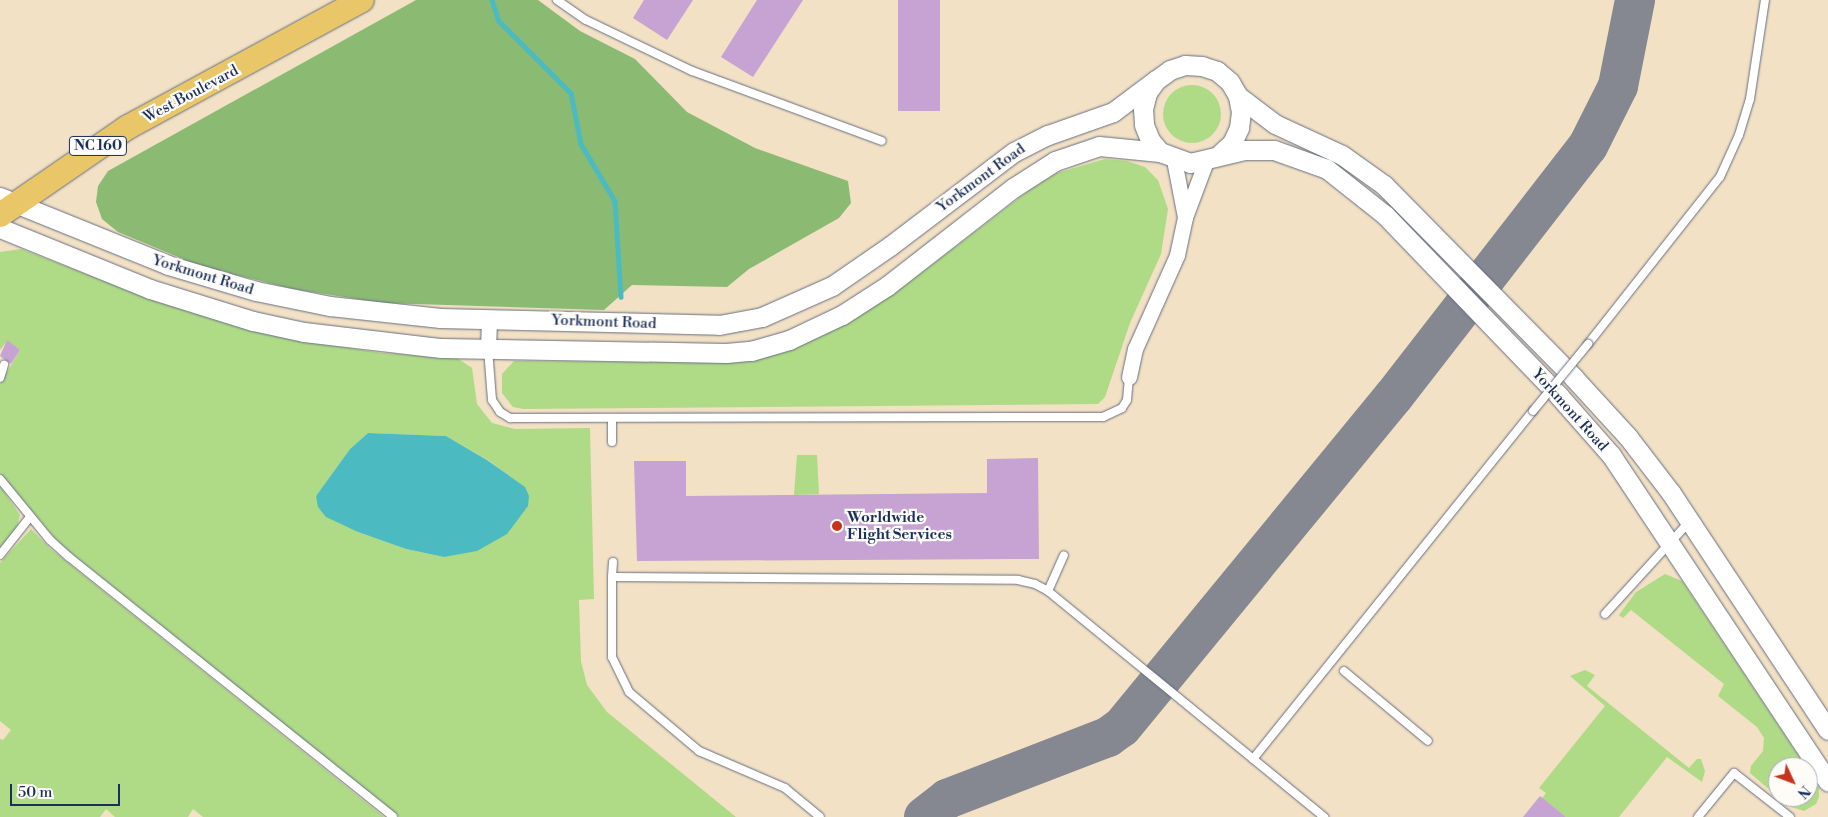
<!DOCTYPE html>
<style>
body{margin:0}
#map{position:relative;width:1828px;height:817px;overflow:hidden;background:#f2e1c4;font-family:"Libre Bodoni",serif}
div>[style]{position:absolute}
.green>*{inset:0;background:#afda86}
.round{border-radius:50%}
.forest>*{inset:0;background:#8bba73}
.water>*{inset:0;background:#4cbbc1}
.stream>*{height:4.5px;margin:-2.25px;padding:0 2.25px;transform-origin:2.25px;border-radius:2.25px;background:#4cbbc1}
.taxiway>*{height:40px;margin:-20px;padding:0 20px;transform-origin:20px;border-radius:20px;background:#868891}
.building>*{inset:0;background:#c6a3d2;transform-origin:0 0}
.roads{filter:drop-shadow(0 0 1px #666d82) drop-shadow(0 0 1px #666d82)}
.service>*{height:8px;margin:-4px;padding:0 4px;transform-origin:4px;border-radius:4px;background:#fff}
.minor>*{height:15px;margin:-7.5px;padding:0 7.5px;transform-origin:7.5px;border-radius:7.5px;background:#fff}
.tertiary>*{height:19px;margin:-9.5px;padding:0 9.5px;transform-origin:9.5px;border-radius:9.5px;background:#fff}
.primary>*{height:24px;margin:-12px;padding:0 12px;transform-origin:12px;border-radius:12px;background:#e9c769}
.bridges{filter:drop-shadow(0 0 1px #666d82) drop-shadow(0 0 1px #666d82)}
.service-bridge>*{height:8px;margin:-4px;padding:0 4px;transform-origin:4px;border-radius:4px;background:#fff}
.dots>*{width:14px;height:14px;translate:-50% -50%;box-sizing:border-box;border:2px solid #fdfcf7;border-radius:50%}
span{translate:-50% -50%;white-space:nowrap;text-align:center;line-height:1.15;-webkit-text-stroke:4.5px #fdfcf7;paint-order:stroke}
.shield-label span{padding:1px 4px;background:#fdfcf7;border:1px solid;border-radius:4px;-webkit-text-stroke-width:0}
.shield-label{font-size:14px;color:#1b2f5e;font-weight:700}
.street-label{font-size:15px;color:#1b2f5e}
.poi-label{font-size:15px;color:#1b2f5e;font-weight:700}
.left{translate:0 -50%;text-align:left}
.north{position:absolute;left:1768px;top:757px;width:50px;height:50px;box-sizing:border-box;background:#fdfcf7;border:1px solid #a3aaba;border-radius:50%;rotate:133deg;font-size:14px;font-weight:700;line-height:20px;text-align:center;color:#1b2f5e}
.north::after{content:'';display:block;margin:auto;width:18px;height:22px;background:#c8321e;clip-path:polygon(50% 0,100% 100%,50% 72%,0 100%)}
.scale{position:absolute;left:10px;top:784px;width:110px;height:22px;box-sizing:border-box;border:2px solid #1b2f5e;border-top:0;padding-left:6px;font-size:15px;line-height:18px;white-space:nowrap;color:#1b2f5e;-webkit-text-stroke:4px #fdfcf7;paint-order:stroke}
</style>
<div id="map">
<div class="green">
<i class="round" style="left:1163px;top:85px;width:58px;height:58px"></i>
<i style="clip-path:polygon(1105px 159px,1127px 161px,1145px 167px,1158px 180px,1168px 209px,1161px 254px,1130px 323px,1105px 397px,1098px 404px,523px 409px,513px 407px,502px 393px,502px 374px,514px 361px,701px 362px,838px 326px,903px 287px,1031px 189px,1057px 173px)"></i>
<i style="clip-path:polygon(evenodd,21px 249px,148px 298px,304px 341px,382px 353px,457px 358px,472px 368px,477px 404px,492px 423px,515px 429px,590px 428px,594px 599px,579px 600px,581px 661px,587px 685px,607px 712px,736px 817px,399px 817px,59px 543px,0 473px,0 384px,20px 350px,7px 341px,0 350px,0 252px,21px 249px,368px 433px,446px 436px,488px 460px,524px 487px,444px 557px,406px 549px,358px 532px,316px 496px,350px 449px,368px 433px)"></i>
<i style="clip-path:polygon(797px 455px,817px 455px,819px 494px,794px 495px)"></i>
<i style="clip-path:polygon(0 486px,20px 515px,17px 527px,0 548px)"></i>
<i style="clip-path:polygon(31px 529px,52px 550px,384px 817px,203px 817px,193px 809px,188px 817px,115px 817px,106px 809px,100px 817px,0 817px,0 739px,3px 740px,11px 730px,0 721px,0 563px)"></i>
<i style="clip-path:polygon(1665px 574px,1682px 581px,1806px 767px,1778px 767px,1778px 797px,1750px 773px,1751px 766px,1763px 751px,1764px 738px,1757px 727px,1718px 696px,1724px 684px,1631px 610px,1623px 618px,1619px 615px,1636px 592px)"></i>
<i style="clip-path:polygon(1585px 670px,1595px 675px,1587px 686px,1689px 768px,1697px 759px,1701px 759px,1705px 771px,1702px 782px,1667px 757px,1619px 817px,1566px 817px,1542px 798px,1546px 793px,1539px 788px,1605px 706px,1570px 676px)"></i>
<i style="clip-path:polygon(1808px 770px,1819px 788px,1819px 797px,1816px 804px,1804px 811px,1791px 807px,1779px 797px,1808px 797px)"></i>
</div>
<div class="forest">
<i style="clip-path:polygon(416px 0,538px 0,580px 31px,635px 59px,687px 112px,755px 148px,848px 181px,851px 203px,839px 218px,749px 269px,727px 287px,632px 285px,604px 310px,383px 303px,293px 289px,200px 266px,118px 232px,102px 219px,96px 202px,98px 186px,108px 171px)"></i>
</div>
<div class="water">
<i style="clip-path:polygon(368px 433px,446px 436px,487px 460px,525px 487px,529px 496px,528px 506px,507px 534px,477px 551px,444px 557px,406px 549px,358px 532px,326px 517px,318px 507px,316px 496px,350px 449px)"></i>
</div>
<div class="stream">
<i style="left:492px;top:0;width:22px;rotate:72deg"></i>
<i style="left:499px;top:21px;width:102px;rotate:45deg"></i>
<i style="left:571px;top:93px;width:52px;rotate:78.9deg"></i>
<i style="left:581px;top:144px;width:66px;rotate:59.2deg"></i>
<i style="left:615px;top:201px;width:96px;rotate:86.4deg"></i>
</div>
<div class="taxiway">
<i style="left:924px;top:817px;width:29px;rotate:-38deg"></i>
<i style="left:947px;top:799px;width:173px;rotate:-21.1deg"></i>
<i style="left:1108px;top:737px;width:17px;rotate:-36deg"></i>
<i style="left:1122px;top:727px;width:428px;rotate:-50.6deg"></i>
<i style="left:1394px;top:396px;width:316px;rotate:-52.2deg"></i>
<i style="left:1588px;top:146px;width:67px;rotate:-63.4deg"></i>
<i style="left:1618px;top:86px;width:88px;rotate:-78.8deg"></i>
</div>
<div class="building">
<i style="clip-path:polygon(644px 0,693px 0,667px 40px,633px 18px)"></i>
<i style="clip-path:polygon(757px 0,803px 0,753px 77px,721px 57px)"></i>
<i style="left:898px;top:0;width:42px;height:111px"></i>
<i style="clip-path:polygon(7px 340px,20px 350px,11px 364px,0 356px)"></i>
<i style="clip-path:polygon(1038px 458px,1039px 559px,637px 561px,634px 461px,686px 461px,686px 496px,987px 493px,987px 459px)"></i>
<i style="clip-path:polygon(1540px 796px,1566px 817px,1523px 817px)"></i>
</div>
<div class="roads">
<div class="service">
<i style="left:557px;top:0;width:35px;rotate:35deg"></i>
<i style="left:586px;top:20px;width:118px;rotate:25.7deg"></i>
<i style="left:692px;top:71px;width:202px;rotate:20.2deg"></i>
<i style="left:1588px;top:344px;width:213px;rotate:-51.7deg"></i>
<i style="left:1720px;top:177px;width:46px;rotate:-65.7deg"></i>
<i style="left:1739px;top:135px;width:38px;rotate:-73deg"></i>
<i style="left:1750px;top:99px;width:100px;rotate:-81.4deg"></i>
<i style="left:488px;top:349px;width:51px;rotate:85.5deg"></i>
<i style="left:492px;top:400px;width:14px;rotate:56deg"></i>
<i style="left:500px;top:412px;width:12px;rotate:31deg"></i>
<i style="left:510px;top:418px;width:593px;rotate:-0.1deg"></i>
<i style="left:1103px;top:417px;width:21px;rotate:-25deg"></i>
<i style="left:1122px;top:408px;width:9px;rotate:-58deg"></i>
<i style="left:1127px;top:400px;width:23px;rotate:-85deg"></i>
<i style="left:0;top:378px;width:14px;rotate:-73deg"></i>
<i style="left:612px;top:418px;width:24px;rotate:90deg"></i>
<i style="left:0;top:479px;width:79px;rotate:50.7deg"></i>
<i style="left:50px;top:540px;width:25px;rotate:42deg"></i>
<i style="left:69px;top:557px;width:415px;rotate:38.7deg"></i>
<i style="left:0;top:555px;width:48px;rotate:-51.7deg"></i>
<i style="left:613px;top:562px;width:15px;rotate:94deg"></i>
<i style="left:612px;top:577px;width:406px;rotate:0.4deg"></i>
<i style="left:1018px;top:580px;width:17px;rotate:13deg"></i>
<i style="left:1035px;top:584px;width:15px;rotate:28deg"></i>
<i style="left:1048px;top:591px;width:357px;rotate:39.3deg"></i>
<i style="left:612px;top:577px;width:80px;rotate:90deg"></i>
<i style="left:612px;top:657px;width:39px;rotate:64deg"></i>
<i style="left:629px;top:692px;width:92px;rotate:40.1deg"></i>
<i style="left:699px;top:751px;width:94px;rotate:23.3deg"></i>
<i style="left:785px;top:788px;width:45px;rotate:39.6deg"></i>
<i style="left:1048px;top:591px;width:39px;rotate:-66deg"></i>
<i style="left:1605px;top:614px;width:125px;rotate:-47.6deg"></i>
<i style="left:1344px;top:671px;width:109px;rotate:39.8deg"></i>
<i style="left:1253px;top:759px;width:447px;rotate:-51.2deg"></i>
<i style="left:1698px;top:817px;width:57px;rotate:-50.7deg"></i>
<i style="left:1734px;top:773px;width:71px;rotate:38.2deg"></i>
</div>
<div class="minor">
<i style="left:1174px;top:160px;width:58px;rotate:79.1deg"></i>
<i style="left:488px;top:349px;width:30px;rotate:-88deg"></i>
<i style="left:1129px;top:377px;width:29px;rotate:-78deg"></i>
<i style="left:1135px;top:349px;width:103px;rotate:-65.9deg"></i>
<i style="left:1177px;top:255px;width:39px;rotate:-78deg"></i>
<i style="left:1185px;top:217px;width:60px;rotate:-69.4deg"></i>
</div>
<div class="tertiary">
<i style="left:1238px;top:96px;width:46px;rotate:37.1deg"></i>
<i style="left:1275px;top:124px;width:74px;rotate:24.8deg"></i>
<i style="left:1342px;top:155px;width:52px;rotate:35.5deg"></i>
<i style="left:1384px;top:185px;width:271px;rotate:45.4deg"></i>
<i style="left:1574px;top:378px;width:80px;rotate:47.5deg"></i>
<i style="left:1628px;top:437px;width:71px;rotate:52.5deg"></i>
<i style="left:1671px;top:493px;width:284px;rotate:56.5deg"></i>
<i style="left:1220px;top:154px;width:16px;rotate:-43deg"></i>
<i style="left:1232px;top:143px;width:17px;rotate:-65deg"></i>
<i style="left:1239px;top:128px;width:16px;rotate:-83deg"></i>
<i style="left:1241px;top:112px;width:16px;rotate:-101deg"></i>
<i style="left:1238px;top:96px;width:16px;rotate:-120deg"></i>
<i style="left:1230px;top:82px;width:17px;rotate:-140deg"></i>
<i style="left:1217px;top:71px;width:16px;rotate:-162deg"></i>
<i style="left:1202px;top:66px;width:17px;rotate:-177deg"></i>
<i style="left:1185px;top:65px;width:16px;rotate:162deg"></i>
<i style="left:1170px;top:70px;width:17px;rotate:144deg"></i>
<i style="left:1156px;top:80px;width:16px;rotate:125deg"></i>
<i style="left:1147px;top:93px;width:16px;rotate:104deg"></i>
<i style="left:1143px;top:109px;width:16px;rotate:86deg"></i>
<i style="left:1144px;top:125px;width:16px;rotate:68deg"></i>
<i style="left:1150px;top:140px;width:16px;rotate:50deg"></i>
<i style="left:1160px;top:152px;width:32px;rotate:20deg"></i>
<i style="left:1190px;top:163px;width:56px;rotate:-13.5deg"></i>
<i style="left:1244px;top:150px;width:30px"></i>
<i style="left:1274px;top:150px;width:56px;rotate:19.7deg"></i>
<i style="left:1327px;top:169px;width:74px;rotate:38.4deg"></i>
<i style="left:1385px;top:215px;width:251px;rotate:46.1deg"></i>
<i style="left:1559px;top:396px;width:79px;rotate:48.6deg"></i>
<i style="left:1611px;top:455px;width:392px;rotate:56.4deg"></i>
<i style="left:0;top:197px;width:181px;rotate:22deg"></i>
<i style="left:168px;top:265px;width:92px;rotate:16.5deg"></i>
<i style="left:256px;top:291px;width:76px;rotate:11.5deg"></i>
<i style="left:330px;top:306px;width:111px;rotate:6.2deg"></i>
<i style="left:440px;top:318px;width:279px;rotate:1.4deg"></i>
<i style="left:719px;top:325px;width:44px;rotate:-10.5deg"></i>
<i style="left:762px;top:317px;width:77px;rotate:-23.9deg"></i>
<i style="left:832px;top:286px;width:70px;rotate:-34.6deg"></i>
<i style="left:890px;top:246px;width:156px;rotate:-37.2deg"></i>
<i style="left:1014px;top:152px;width:38px;rotate:-27deg"></i>
<i style="left:1048px;top:135px;width:69px;rotate:-19.5deg"></i>
<i style="left:1113px;top:112px;width:54px;rotate:-36.7deg"></i>
<i style="left:0;top:228px;width:162px;rotate:22.1deg"></i>
<i style="left:150px;top:289px;width:108px;rotate:17.3deg"></i>
<i style="left:253px;top:321px;width:52px;rotate:12.2deg"></i>
<i style="left:304px;top:332px;width:138px;rotate:6.7deg"></i>
<i style="left:441px;top:348px;width:285px;rotate:1deg"></i>
<i style="left:726px;top:353px;width:25px;rotate:-5deg"></i>
<i style="left:751px;top:351px;width:40px;rotate:-16deg"></i>
<i style="left:789px;top:340px;width:59px;rotate:-25.3deg"></i>
<i style="left:842px;top:315px;width:54px;rotate:-32.8deg"></i>
<i style="left:887px;top:286px;width:160px;rotate:-37.9deg"></i>
<i style="left:1013px;top:188px;width:50px;rotate:-32.7deg"></i>
<i style="left:1055px;top:161px;width:46px;rotate:-18.8deg"></i>
<i style="left:1099px;top:146px;width:61px;rotate:5.6deg"></i>
</div>
<div class="primary">
<i style="left:0;top:215px;width:155px;rotate:-34.5deg"></i>
<i style="left:128px;top:127px;width:266px;rotate:-28.5deg"></i>
</div>
</div>
<div class="bridges">
<div class="service-bridge">
<i style="left:1533px;top:411px;width:87px;rotate:-50.6deg"></i>
</div>
</div>
<div class="dots">
<i style="left:837px;top:526px;background:#c8321e"></i>
</div>
<div class="shield-label">
<span style="left:98px;top:146px">NC 160</span>
</div>
<div class="street-label">
<span style="left:191px;top:94px;rotate:-28deg">West Boulevard</span>
<span style="left:981px;top:178px;rotate:-36deg">Yorkmont Road</span>
<span style="left:203px;top:275px;rotate:17deg">Yorkmont Road</span>
<span style="left:604px;top:322px;rotate:2deg">Yorkmont Road</span>
<span style="left:1570px;top:410px;rotate:48deg">Yorkmont Road</span>
</div>
<div class="poi-label">
<span class="left" style="left:847px;top:526px">Worldwide<br>Flight Services</span>
</div>
<div class="north">N</div>
<div class="scale">50 m</div>
</div>
